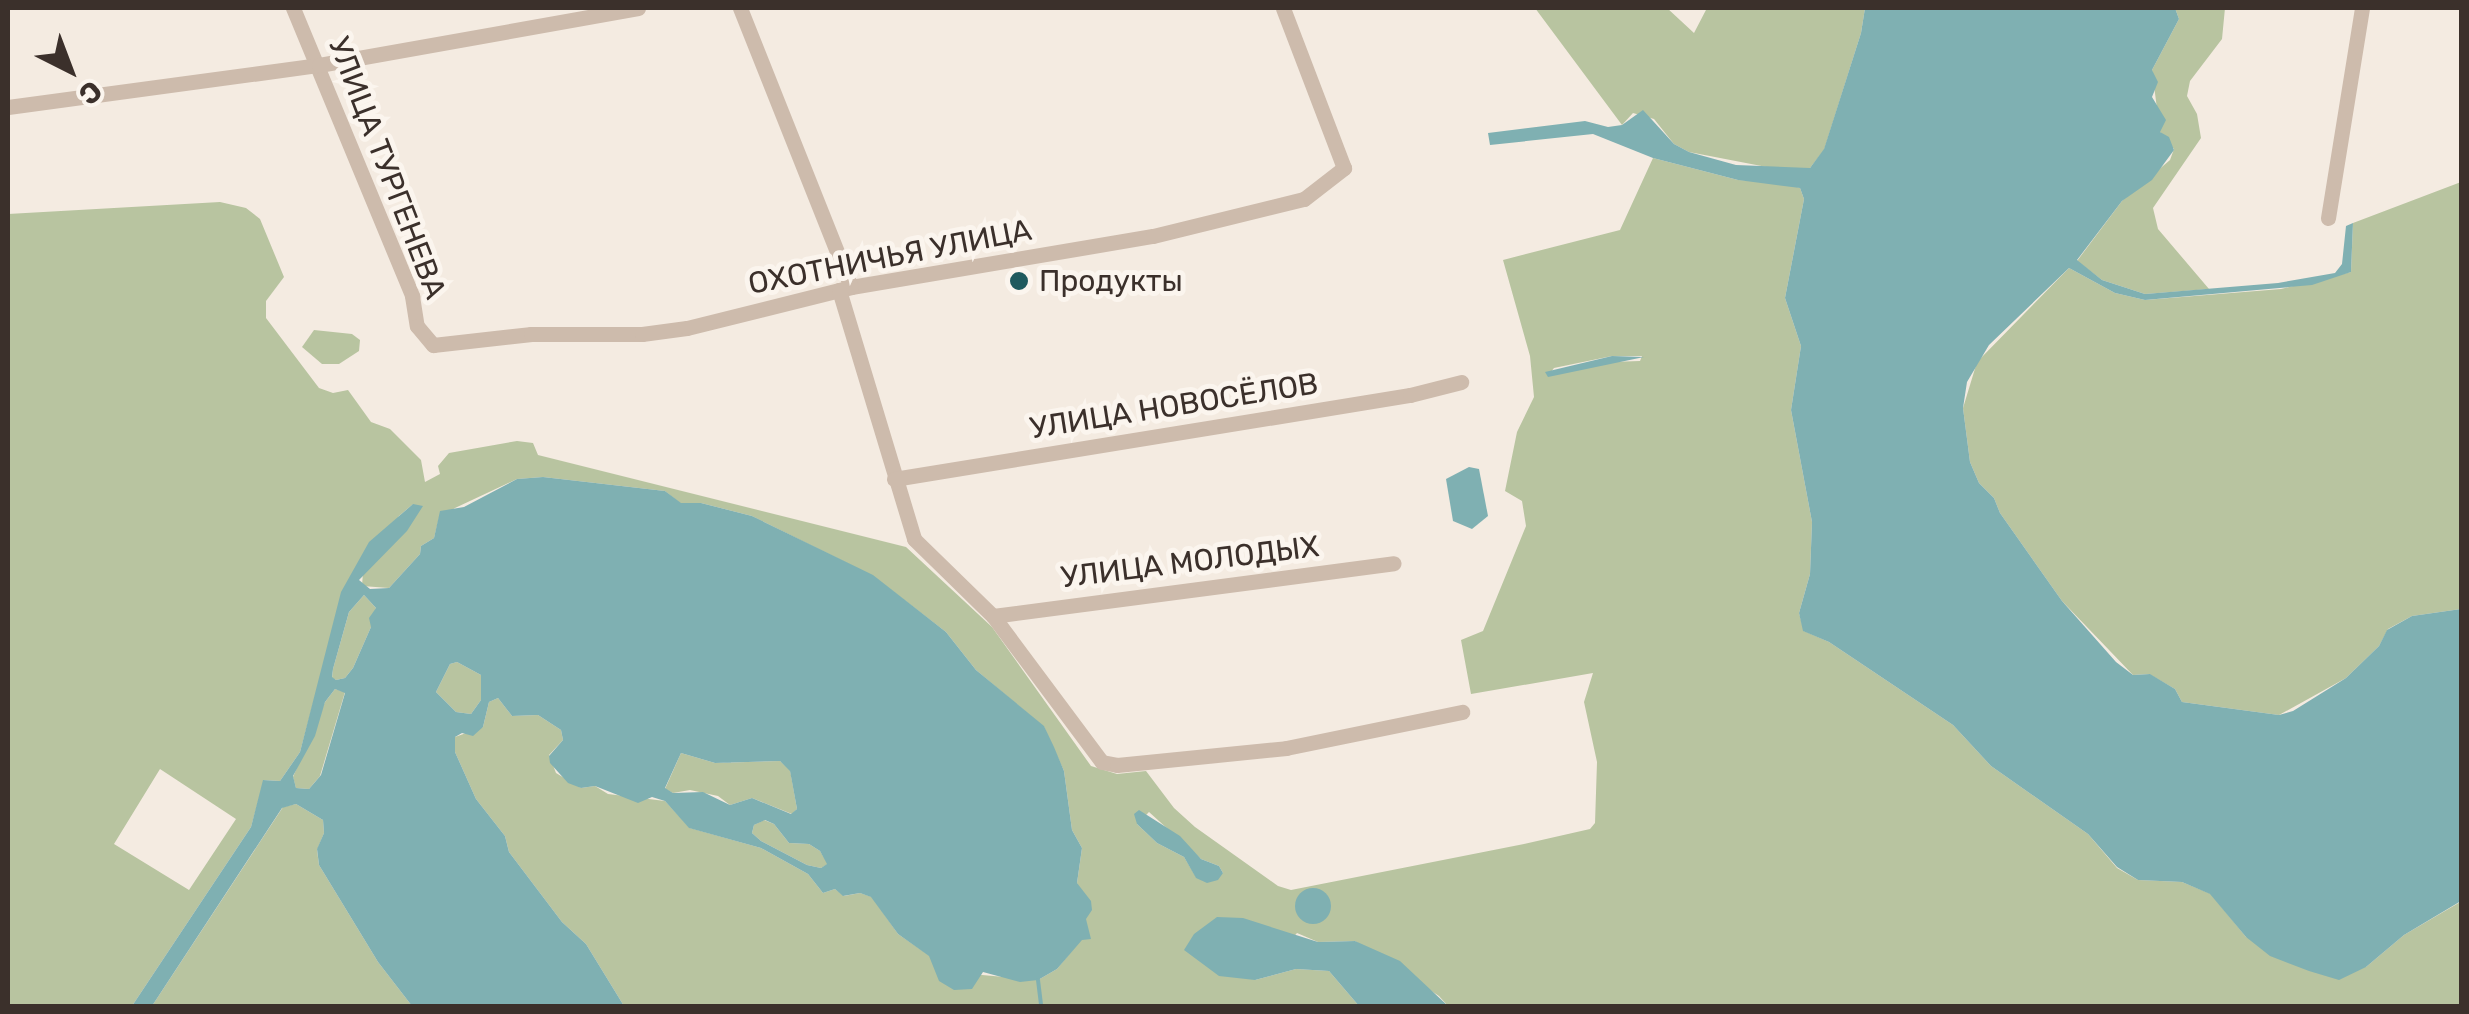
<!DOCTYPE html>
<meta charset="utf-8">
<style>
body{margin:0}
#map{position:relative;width:2469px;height:1014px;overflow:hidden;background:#f4ebe1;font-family:Rubik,sans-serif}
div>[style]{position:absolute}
.green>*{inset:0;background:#b8c4a0}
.water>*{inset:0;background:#7fb0b2}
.round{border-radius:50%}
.stream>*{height:4px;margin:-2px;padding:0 2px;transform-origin:2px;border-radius:2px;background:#7fb0b2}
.minor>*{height:15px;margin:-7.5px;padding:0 7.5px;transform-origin:7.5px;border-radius:7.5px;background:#cdbbac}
.dots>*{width:28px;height:28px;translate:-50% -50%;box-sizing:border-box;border:5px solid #fbf5ee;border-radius:50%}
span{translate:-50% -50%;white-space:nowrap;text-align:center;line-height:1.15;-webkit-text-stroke:10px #fbf5ee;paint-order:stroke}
.street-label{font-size:30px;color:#3b302b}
.poi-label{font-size:30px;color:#3b302b}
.left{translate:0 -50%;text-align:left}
.frame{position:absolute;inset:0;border:10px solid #3b302b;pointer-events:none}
.north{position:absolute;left:20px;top:20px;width:100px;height:100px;-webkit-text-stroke:8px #fbf5ee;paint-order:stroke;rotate:138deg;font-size:28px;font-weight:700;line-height:40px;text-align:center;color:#3b302b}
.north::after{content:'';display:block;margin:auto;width:35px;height:45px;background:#3b302b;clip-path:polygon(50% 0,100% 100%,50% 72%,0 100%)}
</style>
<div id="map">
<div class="green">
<i style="clip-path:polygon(1535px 8px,1667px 8px,1694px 33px,1707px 8px,1865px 8px,1861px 33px,1824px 150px,1810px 168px,1777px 169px,1689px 152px,1674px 144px,1654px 119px,1633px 113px,1622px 125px)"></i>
<i style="clip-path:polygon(2175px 8px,2225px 8px,2222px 39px,2190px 81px,2187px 96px,2197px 114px,2201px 138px,2153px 208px,2158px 229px,2209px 289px,2145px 294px,2102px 280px,2077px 261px,2122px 201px,2170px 160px,2174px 149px,2160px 132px,2152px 70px,2179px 19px)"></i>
<i style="clip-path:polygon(evenodd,1653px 158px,1738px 180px,1782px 182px,1800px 188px,1804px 199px,1785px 298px,1801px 346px,1791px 410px,1812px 522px,1810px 574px,1799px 613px,1804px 631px,1829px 642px,1953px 725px,1991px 766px,2088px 834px,2117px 868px,2138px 880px,2182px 882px,2211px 894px,2246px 937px,2366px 967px,2404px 935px,2462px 901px,2461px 1006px,1448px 1006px,1439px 996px,1355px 941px,1318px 942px,1297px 933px,1255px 980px,1296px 969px,1329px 971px,1359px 1006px,624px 1006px,586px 944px,562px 922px,509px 852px,505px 836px,476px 799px,455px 752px,455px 737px,483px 727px,489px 702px,498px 698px,512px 716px,538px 715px,561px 730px,563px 740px,549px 755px,556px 773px,581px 788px,595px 786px,608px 794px,665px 801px,690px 828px,761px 848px,808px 874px,823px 893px,835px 889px,844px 896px,860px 893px,872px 897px,898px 934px,930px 956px,938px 971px,1038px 980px,1057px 969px,1088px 931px,1077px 883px,1082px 848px,1072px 830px,1064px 771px,1044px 727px,976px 670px,946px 632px,873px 576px,752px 516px,701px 503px,681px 504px,665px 491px,543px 477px,517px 479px,455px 508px,439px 518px,434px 538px,421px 546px,420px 554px,389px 588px,362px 586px,363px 572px,380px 555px,413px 504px,399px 516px,338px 611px,300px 752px,280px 781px,264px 780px,251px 827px,132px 1006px,8px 1006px,8px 214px,220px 202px,246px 208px,260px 219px,284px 277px,266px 301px,266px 318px,319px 388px,333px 393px,348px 390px,371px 422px,390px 429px,421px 460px,425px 482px,440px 474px,438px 466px,449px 453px,517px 441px,533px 443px,538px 455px,906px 547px,992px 627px,1091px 766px,1117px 774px,1146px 771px,1174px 808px,1195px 827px,1278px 886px,1291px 890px,1524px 844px,1590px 829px,1595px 823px,1597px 762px,1584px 702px,1593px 673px,1471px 694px,1461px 640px,1483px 631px,1526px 526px,1522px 501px,1505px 491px,1517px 432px,1534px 397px,1530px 356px,1503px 260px,1620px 230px,1653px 158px,1612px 356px,1642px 356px,1640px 361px,1610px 362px,1548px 376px,1554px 368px,1612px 356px,1653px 158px,160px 769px,236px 819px,189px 890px,114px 844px,160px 769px,1653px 158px,1149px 812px,1201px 859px,1219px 866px,1223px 873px,1196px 877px,1184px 857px,1157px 843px,1137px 824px,1149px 812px)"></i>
<i style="clip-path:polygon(2461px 182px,2461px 609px,2412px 616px,2388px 629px,2379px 646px,2346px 678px,2279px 715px,2182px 702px,2175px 689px,2149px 674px,2133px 675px,2062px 601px,2000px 513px,1994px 498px,1979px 483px,1970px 462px,1963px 408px,1977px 362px,2069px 268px,2115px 293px,2145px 300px,2281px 289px,2351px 272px,2353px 223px)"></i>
<i style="clip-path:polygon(314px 330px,352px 334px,360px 340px,359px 351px,339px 364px,322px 364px,302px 347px)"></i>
<i style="clip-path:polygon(364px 595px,376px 608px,371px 627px,353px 668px,345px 678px,336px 680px,332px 678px,333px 669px,349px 612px)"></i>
<i style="clip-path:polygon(457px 662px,481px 675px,481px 700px,471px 714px,456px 712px,436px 692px,450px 664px)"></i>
<i style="clip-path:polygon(335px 689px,345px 692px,320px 776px,309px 789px,296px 788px,293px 777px,325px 702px)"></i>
<i style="clip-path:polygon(681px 753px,715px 763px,780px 761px,790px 770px,797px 809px,792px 814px,752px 798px,730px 805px,718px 796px,690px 790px,673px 793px,665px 789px)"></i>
<i style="clip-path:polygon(296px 804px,323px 820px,324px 833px,317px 850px,319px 865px,378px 962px,412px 1006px,152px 1006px,283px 807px)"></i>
<i style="clip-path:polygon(764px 820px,774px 824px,789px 843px,809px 844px,820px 851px,828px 864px,821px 868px,807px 865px,761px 841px,752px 833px,754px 825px)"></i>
</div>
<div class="water">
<i style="clip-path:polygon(1865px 8px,2175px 8px,2179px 19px,2152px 70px,2158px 82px,2152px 97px,2166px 120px,2160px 132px,2169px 137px,2174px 150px,2152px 180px,2122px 201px,2077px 260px,2102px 280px,2145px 294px,2278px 283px,2335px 273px,2342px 264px,2346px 226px,2353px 223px,2351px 272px,2312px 285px,2145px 300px,2115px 293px,2069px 268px,1989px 345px,1967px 382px,1963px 408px,1970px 462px,1979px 483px,1994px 498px,2000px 513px,2062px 601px,2116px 662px,2133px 675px,2150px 674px,2175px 689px,2182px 702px,2279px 715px,2293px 711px,2346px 678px,2379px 646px,2387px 630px,2412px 616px,2461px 609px,2461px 901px,2404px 935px,2366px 967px,2339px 980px,2309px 971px,2270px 956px,2246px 937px,2210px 894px,2182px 882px,2138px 880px,2117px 867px,2088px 834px,1991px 766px,1953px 725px,1829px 642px,1803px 631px,1799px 613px,1810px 574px,1812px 522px,1791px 410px,1801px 346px,1785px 298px,1804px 199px,1800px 188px,1738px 180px,1653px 158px,1593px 134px,1490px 145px,1488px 133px,1585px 121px,1608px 127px,1622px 125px,1643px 110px,1674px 144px,1689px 152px,1736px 165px,1810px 168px,1824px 149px,1861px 33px)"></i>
<i style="clip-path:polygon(1612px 356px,1644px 357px,1548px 377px,1545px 372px)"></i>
<i style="clip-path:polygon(1469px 467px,1479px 469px,1488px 516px,1472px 529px,1453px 521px,1446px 479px)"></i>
<i style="clip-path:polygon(evenodd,543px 477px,665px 491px,681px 503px,701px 503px,752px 516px,873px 575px,946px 632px,976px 670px,1044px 726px,1054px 747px,1064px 771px,1072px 830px,1082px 848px,1077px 883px,1091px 901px,1092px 910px,1086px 919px,1091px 939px,1082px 940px,1057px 969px,1038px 980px,1020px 982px,983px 972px,972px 989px,954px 990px,939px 981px,929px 956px,898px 934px,871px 897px,860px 893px,843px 896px,835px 889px,823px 893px,808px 874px,761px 848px,689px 828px,665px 801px,652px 797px,638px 803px,595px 786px,581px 788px,568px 783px,550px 763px,549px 756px,563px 740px,561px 730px,538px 715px,512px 716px,498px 698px,489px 702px,483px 727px,473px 736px,462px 733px,455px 737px,455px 752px,476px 799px,505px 836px,509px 852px,562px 922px,586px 944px,624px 1006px,412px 1006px,378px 962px,319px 865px,317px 849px,324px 833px,323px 820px,296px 804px,282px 808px,152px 1006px,132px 1006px,251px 827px,263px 780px,280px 781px,300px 752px,341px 592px,369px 542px,413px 504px,423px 506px,407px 531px,359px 580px,370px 589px,389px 588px,420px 554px,421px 546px,434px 538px,440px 511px,464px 507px,517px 479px,543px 477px,364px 595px,376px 608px,369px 618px,371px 627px,353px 668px,345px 678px,336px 680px,332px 677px,333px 669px,349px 612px,364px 595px,543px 477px,457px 662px,481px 675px,481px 700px,471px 714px,456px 712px,436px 692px,450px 664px,457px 662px,543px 477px,335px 689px,345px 693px,321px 775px,309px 789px,296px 788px,293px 776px,315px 736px,325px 702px,335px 689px,543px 477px,681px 753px,715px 763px,780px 761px,790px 771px,797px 809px,791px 814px,752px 798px,730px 805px,703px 792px,673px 793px,665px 788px,681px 753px,543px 477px,765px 820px,774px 824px,789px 843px,809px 844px,820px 851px,827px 864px,821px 868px,807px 865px,761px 841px,752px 833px,754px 825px,765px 820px)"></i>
<i style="clip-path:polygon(1139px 810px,1180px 836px,1201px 859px,1219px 866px,1223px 873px,1218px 880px,1207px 883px,1196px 878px,1184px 857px,1157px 843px,1137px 824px,1134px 814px)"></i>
<i class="round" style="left:1295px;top:888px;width:36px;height:36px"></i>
<i style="clip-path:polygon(1217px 917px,1243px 918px,1318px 942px,1355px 941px,1400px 961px,1448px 1006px,1359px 1006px,1329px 971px,1296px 969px,1255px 980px,1219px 976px,1184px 950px,1194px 934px)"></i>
</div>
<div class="stream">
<i style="left:1038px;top:980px;width:26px;rotate:83deg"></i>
</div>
<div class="minor">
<i style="left:293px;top:8px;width:312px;rotate:67.5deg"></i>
<i style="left:412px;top:296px;width:30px;rotate:81deg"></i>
<i style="left:417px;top:326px;width:25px;rotate:50deg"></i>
<i style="left:433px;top:345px;width:99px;rotate:-6.4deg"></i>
<i style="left:531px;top:334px;width:111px"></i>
<i style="left:642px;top:334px;width:45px;rotate:-7.6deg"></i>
<i style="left:687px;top:328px;width:169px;rotate:-14deg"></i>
<i style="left:851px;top:287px;width:306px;rotate:-9.6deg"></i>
<i style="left:1153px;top:236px;width:155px;rotate:-13.8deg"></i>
<i style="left:1304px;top:199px;width:51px;rotate:-37.8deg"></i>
<i style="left:1344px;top:168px;width:171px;rotate:-110.9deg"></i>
<i style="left:740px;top:8px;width:300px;rotate:68.3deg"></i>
<i style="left:8px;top:107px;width:314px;rotate:-7.7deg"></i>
<i style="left:319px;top:65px;width:324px;rotate:-10.1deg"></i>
<i style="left:2328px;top:218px;width:213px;rotate:-80.8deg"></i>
<i style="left:839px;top:290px;width:260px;rotate:73.2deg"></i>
<i style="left:914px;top:539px;width:110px;rotate:44.3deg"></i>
<i style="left:993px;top:616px;width:182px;rotate:53.3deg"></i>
<i style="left:1102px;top:762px;width:15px;rotate:11deg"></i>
<i style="left:1117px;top:765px;width:170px;rotate:-5.7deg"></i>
<i style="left:1286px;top:748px;width:180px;rotate:-11.6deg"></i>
<i style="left:894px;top:479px;width:523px;rotate:-9.25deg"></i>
<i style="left:1410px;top:395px;width:53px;rotate:-14.3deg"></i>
<i style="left:993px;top:616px;width:404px;rotate:-7.5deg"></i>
</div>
<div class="dots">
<i style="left:1019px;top:281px;background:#1f5a5e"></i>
</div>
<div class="street-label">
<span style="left:387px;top:168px;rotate:69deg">УЛИЦА ТУРГЕНЕВА</span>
<span style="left:890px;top:257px;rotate:-11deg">ОХОТНИЧЬЯ УЛИЦА</span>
<span style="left:1174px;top:406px;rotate:-9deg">УЛИЦА НОВОСЁЛОВ</span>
<span style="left:1190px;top:562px;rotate:-7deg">УЛИЦА МОЛОДЫХ</span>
</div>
<div class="poi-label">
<span class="left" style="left:1039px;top:281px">Продукты</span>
</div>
<div class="frame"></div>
<div class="north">С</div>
</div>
